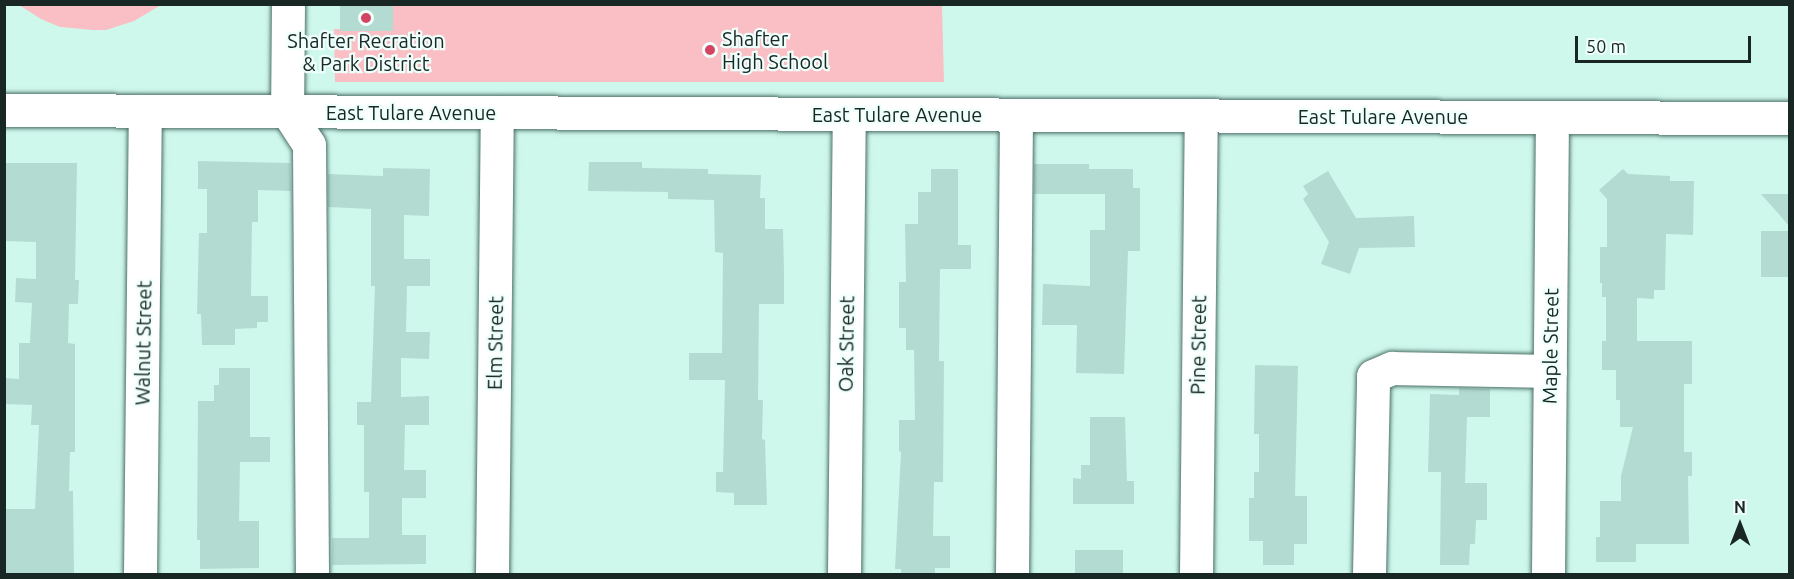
<!DOCTYPE html>
<style>
body{margin:0}
#map{position:relative;width:1794px;height:579px;overflow:hidden;background:#cff8ed;font-family:Ubuntu,sans-serif}
div>[style]{position:absolute}
.green>*{inset:0;background:#f9bfc5}
.building>*{inset:0;background:#b4dbd1;transform-origin:0 0}
.roads{filter:drop-shadow(0 0 2px #4d7168) drop-shadow(0 0 2px #4d7168)}
.minor>*{height:33px;margin:-16.5px;padding:0 16.5px;transform-origin:16.5px;border-radius:16.5px;background:#fff}
.dots>*{width:16px;height:16px;translate:-50% -50%;box-sizing:border-box;border:3px solid #effffb;border-radius:50%}
span{translate:-50% -50%;white-space:nowrap;text-align:center;line-height:1.15;-webkit-text-stroke:4.5px #effffb;paint-order:stroke}
.poi-label{font-size:20px;color:#182724}
.left{translate:0 -50%;text-align:left}
.street-label{font-size:20px;color:#182724}
.frame{position:absolute;inset:0;border:6px solid #182724;pointer-events:none}
.north{position:absolute;left:1710px;top:495px;width:60px;height:60px;-webkit-text-stroke:4px #effffb;paint-order:stroke;rotate:0deg;font-size:16px;font-weight:700;line-height:24px;text-align:center;color:#182724}
.north::after{content:'';display:block;margin:auto;width:21px;height:27px;background:#182724;clip-path:polygon(50% 0,100% 100%,50% 72%,0 100%)}
.scale{position:absolute;left:1575px;top:36px;width:176px;height:27px;box-sizing:border-box;border:3px solid #182724;border-top:0;padding-left:8px;font-size:18px;line-height:21px;white-space:nowrap;color:#182724;-webkit-text-stroke:4px #effffb;paint-order:stroke}
</style>
<div id="map">
<div class="green">
<i style="clip-path:polygon(391px 4px,942px 5px,944px 82px,335px 82px,334px 29px,391px 30px)"></i>
<i style="clip-path:polygon(19px 5px,161px 5px,134px 21px,106px 30px,93px 30px,60px 27px,41px 19px)"></i>
</div>
<div class="building">
<i style="left:340px;top:4px;width:53px;height:27px"></i>
<i style="clip-path:polygon(198px 161px,290px 163px,291px 191px,258px 190px,258px 222px,252px 222px,251px 296px,268px 296px,268px 322px,257px 322px,257px 328px,235px 329px,235px 345px,202px 345px,201px 314px,197px 314px,199px 233px,207px 233px,207px 189px,198px 189px)"></i>
<i style="clip-path:polygon(589px 162px,642px 162px,642px 168px,708px 169px,708px 174px,761px 175px,760px 198px,765px 198px,765px 229px,783px 229px,784px 272px,784px 304px,759px 304px,758px 400px,763px 400px,762px 439px,765px 440px,767px 505px,734px 505px,734px 493px,716px 492px,716px 472px,723px 472px,725px 380px,689px 380px,689px 353px,722px 353px,723px 253px,715px 252px,714px 200px,668px 199px,668px 192px,588px 191px)"></i>
<i style="clip-path:polygon(4px 163px,77px 163px,75px 280px,79px 280px,78px 304px,69px 304px,68px 343px,75px 344px,75px 452px,70px 452px,69px 491px,73px 491px,74px 574px,4px 574px,4px 509px,35px 509px,39px 425px,31px 425px,32px 405px,4px 404px,4px 378px,19px 379px,19px 343px,30px 343px,32px 303px,15px 302px,16px 278px,36px 279px,36px 242px,4px 241px)"></i>
<i style="clip-path:polygon(1034px 164px,1089px 164px,1089px 169px,1133px 169px,1133px 188px,1140px 188px,1140px 251px,1128px 251px,1124px 374px,1076px 373px,1077px 325px,1042px 325px,1043px 284px,1090px 286px,1090px 230px,1105px 230px,1105px 194px,1034px 194px)"></i>
<i style="clip-path:polygon(383px 168px,430px 169px,429px 216px,404px 215px,404px 259px,430px 259px,430px 286px,407px 286px,406px 332px,430px 332px,429px 359px,401px 358px,401px 397px,429px 396px,429px 425px,405px 425px,404px 470px,426px 470px,426px 498px,402px 498px,402px 535px,426px 535px,426px 564px,332px 565px,332px 538px,369px 538px,369px 492px,364px 492px,364px 425px,357px 425px,357px 402px,371px 402px,375px 286px,371px 286px,371px 209px,328px 207px,328px 174px,383px 176px)"></i>
<i style="clip-path:polygon(931px 169px,958px 169px,958px 245px,971px 245px,971px 269px,940px 269px,939px 361px,944px 361px,943px 482px,934px 482px,933px 536px,950px 536px,950px 568px,935px 568px,935px 574px,901px 574px,901px 569px,895px 569px,901px 452px,899px 451px,899px 420px,915px 420px,914px 350px,906px 350px,906px 328px,899px 328px,899px 282px,906px 282px,905px 224px,918px 224px,918px 192px,931px 192px)"></i>
<i style="clip-path:polygon(1623px 169px,1628px 174px,1670px 176px,1670px 181px,1694px 181px,1693px 235px,1666px 234px,1665px 290px,1654px 290px,1654px 299px,1637px 298px,1637px 341px,1692px 341px,1692px 384px,1684px 384px,1684px 452px,1692px 452px,1692px 476px,1688px 476px,1689px 544px,1636px 544px,1636px 562px,1596px 562px,1596px 537px,1600px 537px,1600px 501px,1621px 501px,1621px 476px,1633px 427px,1620px 427px,1620px 400px,1616px 400px,1616px 370px,1602px 370px,1602px 341px,1606px 341px,1606px 297px,1602px 297px,1602px 283px,1600px 283px,1600px 247px,1607px 247px,1607px 199px,1599px 190px)"></i>
<i style="clip-path:polygon(1328px 171px,1356px 218px,1414px 216px,1415px 247px,1359px 248px,1350px 274px,1321px 264px,1329px 242px,1303px 199px,1308px 194px,1303px 186px)"></i>
<i style="clip-path:polygon(1761px 194px,1790px 194px,1790px 227px)"></i>
<i style="left:1761px;top:231px;width:29px;height:46px"></i>
<i style="clip-path:polygon(1255px 365px,1298px 366px,1295px 496px,1307px 496px,1307px 544px,1294px 544px,1294px 565px,1263px 565px,1263px 541px,1249px 541px,1249px 498px,1254px 498px,1254px 472px,1259px 472px,1259px 434px,1254px 434px)"></i>
<i style="clip-path:polygon(219px 368px,250px 368px,250px 437px,270px 437px,270px 462px,240px 462px,239px 521px,259px 521px,259px 568px,200px 569px,200px 540px,197px 540px,198px 401px,214px 401px,214px 385px,219px 385px)"></i>
<i style="clip-path:polygon(1459px 388px,1490px 389px,1490px 417px,1467px 417px,1465px 483px,1487px 483px,1487px 520px,1476px 520px,1475px 544px,1470px 544px,1469px 565px,1440px 565px,1441px 472px,1428px 472px,1430px 394px,1459px 395px)"></i>
<i style="clip-path:polygon(1090px 417px,1125px 417px,1127px 481px,1134px 481px,1134px 504px,1073px 504px,1073px 478px,1081px 479px,1081px 465px,1090px 465px)"></i>
<i style="left:1075px;top:550px;width:48px;height:24px"></i>
</div>
<div class="roads">
<div class="minor">
<i style="left:288px;top:4px;width:107px;rotate:90.5deg"></i>
<i style="left:287px;top:111px;width:40px;rotate:57.1deg"></i>
<i style="left:309px;top:145px;width:429px;rotate:89.6deg"></i>
<i style="left:4px;top:110px;width:1786px;rotate:0.26deg"></i>
<i style="left:140px;top:574px;width:463px;rotate:-89.4deg"></i>
<i style="left:492px;top:574px;width:462px;rotate:-89.4deg"></i>
<i style="left:844px;top:574px;width:460px;rotate:-89.4deg"></i>
<i style="left:1012px;top:574px;width:459px;rotate:-89.5deg"></i>
<i style="left:1196px;top:574px;width:459px;rotate:-89.4deg"></i>
<i style="left:1369px;top:574px;width:198px;rotate:-88.8deg"></i>
<i style="left:1373px;top:376px;width:21px;rotate:-23deg"></i>
<i style="left:1392px;top:368px;width:158px;rotate:1.1deg"></i>
<i style="left:1548px;top:574px;width:457px;rotate:-89.5deg"></i>
</div>
</div>
<div class="dots">
<i style="left:366px;top:18px;background:#d34362"></i>
<i style="left:710px;top:50px;background:#d34362"></i>
</div>
<div class="poi-label">
<span class="left" style="left:722px;top:50px">Shafter<br>High School</span>
<span style="left:366px;top:52px">Shafter Recration<br>&amp; Park District</span>
</div>
<div class="street-label">
<span style="left:411px;top:112px">East Tulare Avenue</span>
<span style="left:897px;top:114px">East Tulare Avenue</span>
<span style="left:1383px;top:116px">East Tulare Avenue</span>
<span style="left:143px;top:343px;rotate:-89deg">Walnut Street</span>
<span style="left:495px;top:343px;rotate:-89deg">Elm Street</span>
<span style="left:846px;top:344px;rotate:-89deg">Oak Street</span>
<span style="left:1198px;top:345px;rotate:-89deg">Pine Street</span>
<span style="left:1550px;top:346px;rotate:-89deg">Maple Street</span>
</div>
<div class="frame"></div>
<div class="north">N</div>
<div class="scale">50 m</div>
</div>
